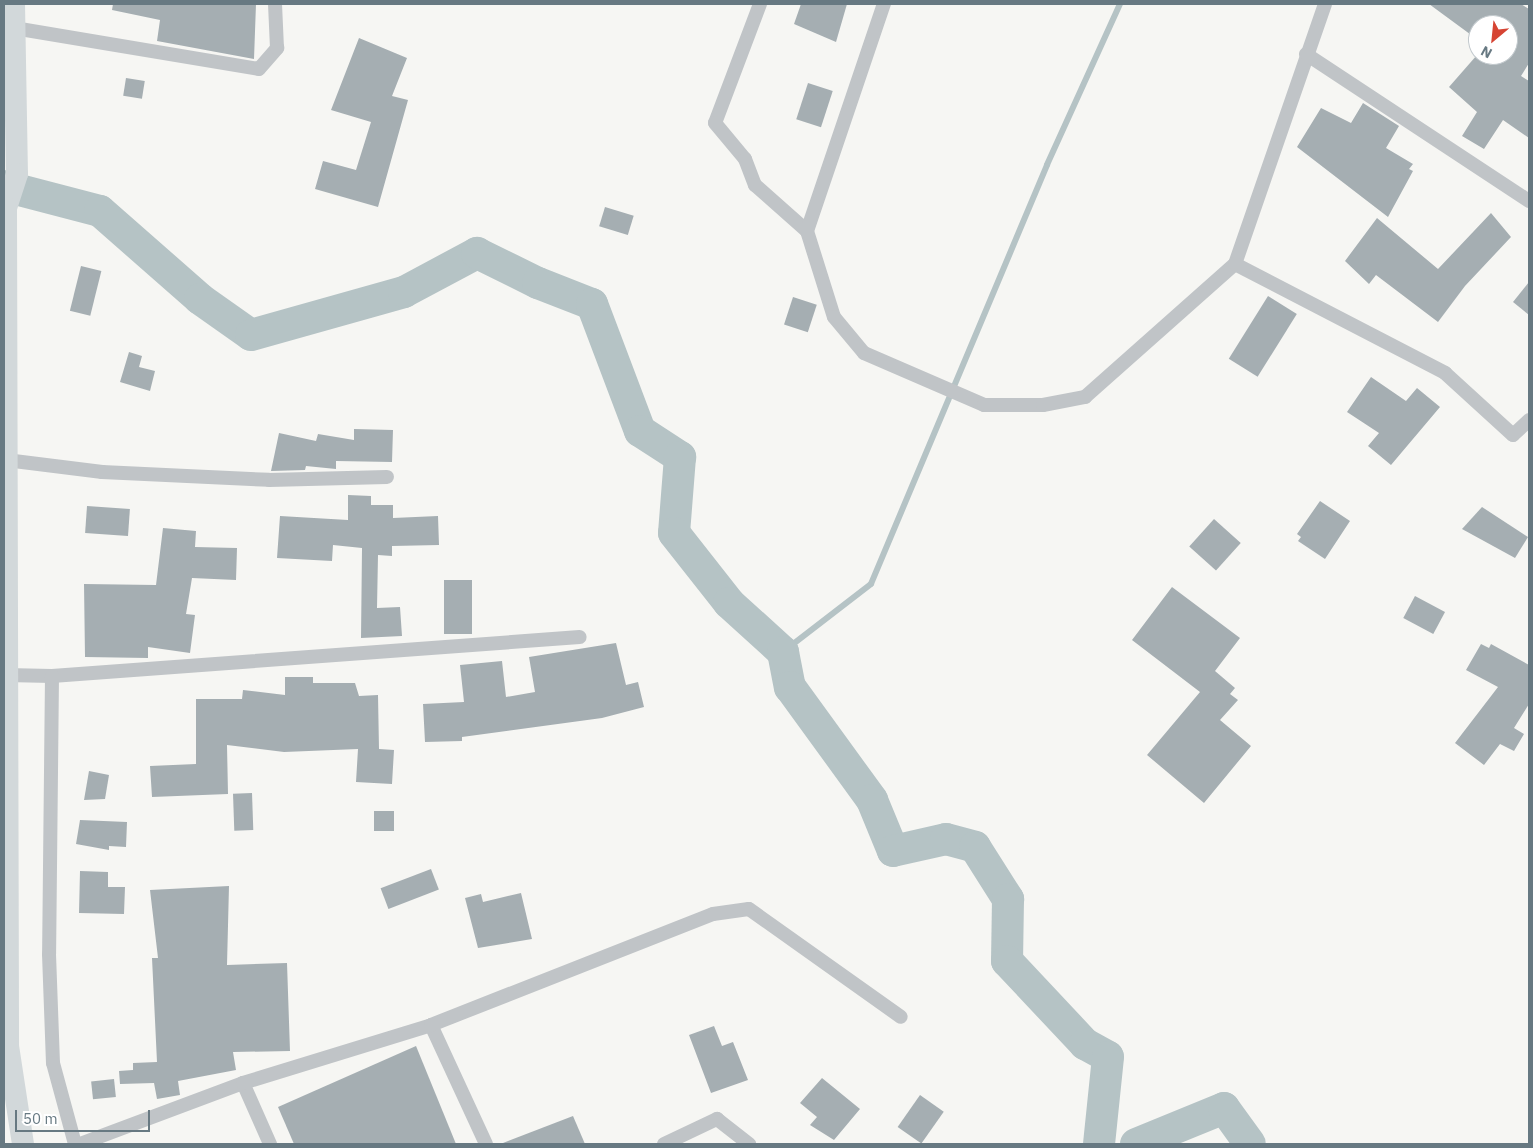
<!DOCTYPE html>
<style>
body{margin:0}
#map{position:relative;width:1533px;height:1148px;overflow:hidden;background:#f6f6f3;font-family:"IBM Plex Sans",sans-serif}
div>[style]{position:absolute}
.stream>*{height:5.5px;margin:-2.75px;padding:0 2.75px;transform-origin:2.75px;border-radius:2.75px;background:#b5c3c5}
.river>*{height:32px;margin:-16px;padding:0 16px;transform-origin:16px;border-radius:16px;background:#b5c3c5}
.building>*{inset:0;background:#a5aeb2;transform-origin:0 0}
.minor>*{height:14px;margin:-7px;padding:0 7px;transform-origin:7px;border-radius:7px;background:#c0c4c7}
.primary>*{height:22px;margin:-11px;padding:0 11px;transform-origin:11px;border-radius:11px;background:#d2d8da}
span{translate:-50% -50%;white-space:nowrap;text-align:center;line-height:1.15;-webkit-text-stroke:5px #fff;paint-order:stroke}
.frame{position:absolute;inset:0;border:5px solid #677982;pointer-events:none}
.north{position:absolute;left:1468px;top:15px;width:50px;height:50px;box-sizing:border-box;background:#fff;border:1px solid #c2c9cd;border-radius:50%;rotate:208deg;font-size:14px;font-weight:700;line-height:20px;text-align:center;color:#677982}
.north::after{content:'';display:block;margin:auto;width:18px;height:22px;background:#d64433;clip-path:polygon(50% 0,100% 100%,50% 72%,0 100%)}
.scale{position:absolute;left:15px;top:1110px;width:135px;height:22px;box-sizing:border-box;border:2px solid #677982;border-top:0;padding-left:6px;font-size:15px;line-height:18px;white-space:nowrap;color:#677982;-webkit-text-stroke:4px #fff;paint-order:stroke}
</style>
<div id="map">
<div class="stream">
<i style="left:783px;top:652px;width:111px;rotate:-37.7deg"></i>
<i style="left:871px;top:584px;width:454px;rotate:-67.2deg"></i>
<i style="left:1047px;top:165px;width:177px;rotate:-65.6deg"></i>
</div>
<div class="river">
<i style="left:4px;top:186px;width:99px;rotate:14.6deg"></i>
<i style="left:100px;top:211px;width:133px;rotate:41.3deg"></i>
<i style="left:200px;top:299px;width:62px;rotate:35.2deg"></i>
<i style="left:251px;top:335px;width:159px;rotate:-15.7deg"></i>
<i style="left:404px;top:292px;width:83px;rotate:-28.1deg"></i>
<i style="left:477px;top:253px;width:68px;rotate:26.2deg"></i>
<i style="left:538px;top:283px;width:58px;rotate:21.3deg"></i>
<i style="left:592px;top:304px;width:136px;rotate:69.3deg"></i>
<i style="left:640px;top:431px;width:48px;rotate:33deg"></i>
<i style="left:680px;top:457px;width:76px;rotate:94.5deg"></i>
<i style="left:674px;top:533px;width:89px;rotate:51.8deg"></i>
<i style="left:729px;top:603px;width:73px;rotate:42.2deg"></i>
<i style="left:783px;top:652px;width:36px;rotate:79deg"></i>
<i style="left:790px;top:687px;width:140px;rotate:54deg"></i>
<i style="left:872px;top:800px;width:55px;rotate:67.6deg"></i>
<i style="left:893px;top:851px;width:54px;rotate:-12.8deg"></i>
<i style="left:946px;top:839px;width:30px;rotate:15deg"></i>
<i style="left:975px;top:847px;width:62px;rotate:57.6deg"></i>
<i style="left:1008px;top:899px;width:62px;rotate:90.9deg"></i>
<i style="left:1007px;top:961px;width:114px;rotate:46.8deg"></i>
<i style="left:1085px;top:1044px;width:26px;rotate:29deg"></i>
<i style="left:1108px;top:1057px;width:87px;rotate:95.9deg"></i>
<i style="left:1136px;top:1144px;width:95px;rotate:-22.2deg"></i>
<i style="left:1224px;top:1108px;width:44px;rotate:54.2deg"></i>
</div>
<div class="building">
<i style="clip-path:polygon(113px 4px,256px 4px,254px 59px,157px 41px,160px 20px,112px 10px)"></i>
<i style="clip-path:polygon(801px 4px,847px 4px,836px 42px,794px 24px)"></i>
<i style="clip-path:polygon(1429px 4px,1521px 4px,1529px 9px,1529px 63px,1521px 76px,1529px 81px,1529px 138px,1503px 120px,1484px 149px,1462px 136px,1477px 112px,1449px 87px,1477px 55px,1508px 55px,1508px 25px,1478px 25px,1478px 40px)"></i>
<i style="clip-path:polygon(359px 38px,407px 58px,392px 96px,408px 100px,378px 207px,315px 189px,323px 161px,356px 170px,371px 122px,331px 110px)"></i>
<i style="left:126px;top:78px;width:19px;height:18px;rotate:9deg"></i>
<i style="left:808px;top:83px;width:26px;height:38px;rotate:18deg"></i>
<i style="clip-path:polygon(1363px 103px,1399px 126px,1386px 148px,1413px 164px,1409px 169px,1413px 171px,1388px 217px,1297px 147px,1321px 108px,1351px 123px)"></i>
<i style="left:605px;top:207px;width:30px;height:20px;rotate:17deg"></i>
<i style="clip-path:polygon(1491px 213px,1511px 237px,1465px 286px,1438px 322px,1376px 275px,1369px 284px,1345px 261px,1377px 218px,1438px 269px)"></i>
<i style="left:81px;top:266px;width:21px;height:46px;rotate:14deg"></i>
<i style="clip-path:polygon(1529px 282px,1529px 315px,1513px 302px)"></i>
<i style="left:1268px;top:296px;width:34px;height:74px;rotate:32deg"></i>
<i style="left:793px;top:297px;width:25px;height:29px;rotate:18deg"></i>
<i style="clip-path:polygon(129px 352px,142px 356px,139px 367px,155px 371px,150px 391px,120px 382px)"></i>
<i style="clip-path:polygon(1371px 377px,1406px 401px,1417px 388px,1440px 407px,1391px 465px,1368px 446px,1379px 433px,1347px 412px)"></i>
<i style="clip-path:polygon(354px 429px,393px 430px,392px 462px,336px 461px,336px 469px,306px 466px,305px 470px,271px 471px,279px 433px,316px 441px,318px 434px,354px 440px)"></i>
<i style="clip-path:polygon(348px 495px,371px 496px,371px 505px,393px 505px,393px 518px,438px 516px,439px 545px,392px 546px,392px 556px,378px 555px,377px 608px,400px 607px,402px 636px,361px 638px,362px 548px,333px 545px,332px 561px,277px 558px,280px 516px,348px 520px)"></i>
<i style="clip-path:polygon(1320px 501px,1350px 521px,1325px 559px,1298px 541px,1301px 537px,1297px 534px)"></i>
<i style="left:87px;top:506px;width:43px;height:27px;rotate:4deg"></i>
<i style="clip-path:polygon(1482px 507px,1528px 537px,1515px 558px,1462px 529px)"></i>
<i style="left:1214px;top:519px;width:36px;height:37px;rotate:42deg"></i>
<i style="clip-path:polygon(163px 528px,196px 531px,195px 547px,237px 548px,236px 580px,192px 578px,186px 614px,195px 615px,190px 653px,148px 647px,148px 658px,85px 657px,84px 584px,156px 585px)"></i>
<i style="left:444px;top:580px;width:28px;height:54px"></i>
<i style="clip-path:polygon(1172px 587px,1240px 638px,1215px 671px,1235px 688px,1230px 694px,1238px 700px,1220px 720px,1251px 746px,1204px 803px,1147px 755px,1200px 692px,1132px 640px)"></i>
<i style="left:1415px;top:596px;width:34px;height:25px;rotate:28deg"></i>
<i style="clip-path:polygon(616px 643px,626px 685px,638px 682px,644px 707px,602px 718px,462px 737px,462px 741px,425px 742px,423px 704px,464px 702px,460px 665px,502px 661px,506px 697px,535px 692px,529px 657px)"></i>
<i style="clip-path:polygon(1481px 644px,1489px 648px,1491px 644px,1529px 665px,1529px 704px,1514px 728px,1524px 734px,1514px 751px,1500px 744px,1484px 765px,1455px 743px,1498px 687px,1466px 670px)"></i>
<i style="clip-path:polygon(285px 677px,313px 677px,313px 683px,355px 683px,359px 696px,378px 695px,379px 749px,394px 750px,392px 784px,356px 782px,358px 749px,284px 752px,227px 745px,228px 794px,152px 797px,150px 766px,196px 764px,196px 699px,242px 699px,243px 690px,285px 695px)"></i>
<i style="clip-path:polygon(89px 771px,109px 775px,105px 799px,84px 800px)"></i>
<i style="left:252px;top:793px;width:37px;height:19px;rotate:88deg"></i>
<i style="left:374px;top:811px;width:20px;height:20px"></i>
<i style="clip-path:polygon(80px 820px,127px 822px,126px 847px,109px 846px,109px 850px,76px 844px)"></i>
<i style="left:431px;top:869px;width:22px;height:54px;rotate:69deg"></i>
<i style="clip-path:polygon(80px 871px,108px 872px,108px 887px,125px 887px,124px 914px,79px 913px)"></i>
<i style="clip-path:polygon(229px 886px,227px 965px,287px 963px,290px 1051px,233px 1052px,236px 1070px,178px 1081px,180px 1095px,157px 1099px,154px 1083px,120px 1084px,119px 1071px,133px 1070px,133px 1063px,157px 1062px,152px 958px,158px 958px,150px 890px)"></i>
<i style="clip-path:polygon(521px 893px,532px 939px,478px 948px,465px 898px,481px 894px,483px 902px)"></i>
<i style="clip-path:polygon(714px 1026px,722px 1046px,733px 1042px,748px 1080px,711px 1093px,689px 1035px)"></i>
<i style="clip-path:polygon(416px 1046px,456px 1144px,294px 1144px,278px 1107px)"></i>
<i style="clip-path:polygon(822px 1078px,860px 1109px,834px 1140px,810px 1125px,817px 1117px,800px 1103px)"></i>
<i style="left:114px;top:1079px;width:18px;height:23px;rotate:84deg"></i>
<i style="left:920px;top:1095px;width:29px;height:39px;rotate:35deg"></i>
<i style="clip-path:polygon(573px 1116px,585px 1144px,503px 1144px,503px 1143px)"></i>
</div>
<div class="minor">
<i style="left:760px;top:4px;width:127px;rotate:110.7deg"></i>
<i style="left:715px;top:123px;width:47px;rotate:50.2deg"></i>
<i style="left:745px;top:159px;width:28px;rotate:69deg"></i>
<i style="left:755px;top:185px;width:69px;rotate:41.5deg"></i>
<i style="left:807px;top:231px;width:90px;rotate:72.6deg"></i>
<i style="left:834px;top:317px;width:47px;rotate:50.2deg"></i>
<i style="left:864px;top:353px;width:131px;rotate:23.4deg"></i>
<i style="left:984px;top:405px;width:59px"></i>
<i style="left:1043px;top:405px;width:43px;rotate:-10.8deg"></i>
<i style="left:1085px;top:397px;width:200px;rotate:-41.6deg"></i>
<i style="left:1235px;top:264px;width:275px;rotate:-70.9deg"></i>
<i style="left:14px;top:28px;width:248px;rotate:9.5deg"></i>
<i style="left:259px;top:69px;width:28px;rotate:-49deg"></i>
<i style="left:277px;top:48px;width:44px;rotate:-92.6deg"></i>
<i style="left:1306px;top:54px;width:267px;rotate:33.4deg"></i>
<i style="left:807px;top:231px;width:240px;rotate:-71.3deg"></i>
<i style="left:1235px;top:264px;width:237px;rotate:27.4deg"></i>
<i style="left:1445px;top:373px;width:92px;rotate:42.4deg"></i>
<i style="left:1513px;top:435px;width:22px;rotate:-43deg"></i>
<i style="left:6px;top:460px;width:97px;rotate:7.1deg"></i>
<i style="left:102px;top:472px;width:167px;rotate:2.7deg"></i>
<i style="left:269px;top:480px;width:118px;rotate:-1.5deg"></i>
<i style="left:6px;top:675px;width:46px;rotate:1.2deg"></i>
<i style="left:52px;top:676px;width:529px;rotate:-4.22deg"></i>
<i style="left:52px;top:676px;width:278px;rotate:90.6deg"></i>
<i style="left:49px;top:954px;width:109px;rotate:87.9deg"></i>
<i style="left:53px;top:1063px;width:84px;rotate:74.8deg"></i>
<i style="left:431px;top:1025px;width:131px;rotate:65.2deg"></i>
<i style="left:243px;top:1083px;width:67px;rotate:66.1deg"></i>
<i style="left:80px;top:1144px;width:174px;rotate:-20.5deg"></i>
<i style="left:243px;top:1083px;width:197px;rotate:-17.1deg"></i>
<i style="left:431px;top:1025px;width:303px;rotate:-21.5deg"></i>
<i style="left:713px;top:914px;width:36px;rotate:-8deg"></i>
<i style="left:749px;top:909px;width:186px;rotate:35.4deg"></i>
<i style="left:664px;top:1144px;width:59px;rotate:-25.3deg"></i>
<i style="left:717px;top:1119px;width:41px;rotate:38deg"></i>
</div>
<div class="primary">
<i style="left:14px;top:4px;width:170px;rotate:89deg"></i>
<i style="left:17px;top:174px;width:36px;rotate:108deg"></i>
<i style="left:6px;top:208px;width:838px;rotate:89.86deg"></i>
<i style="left:8px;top:1046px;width:99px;rotate:81.3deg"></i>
</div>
<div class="frame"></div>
<div class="north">N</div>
<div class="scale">50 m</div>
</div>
